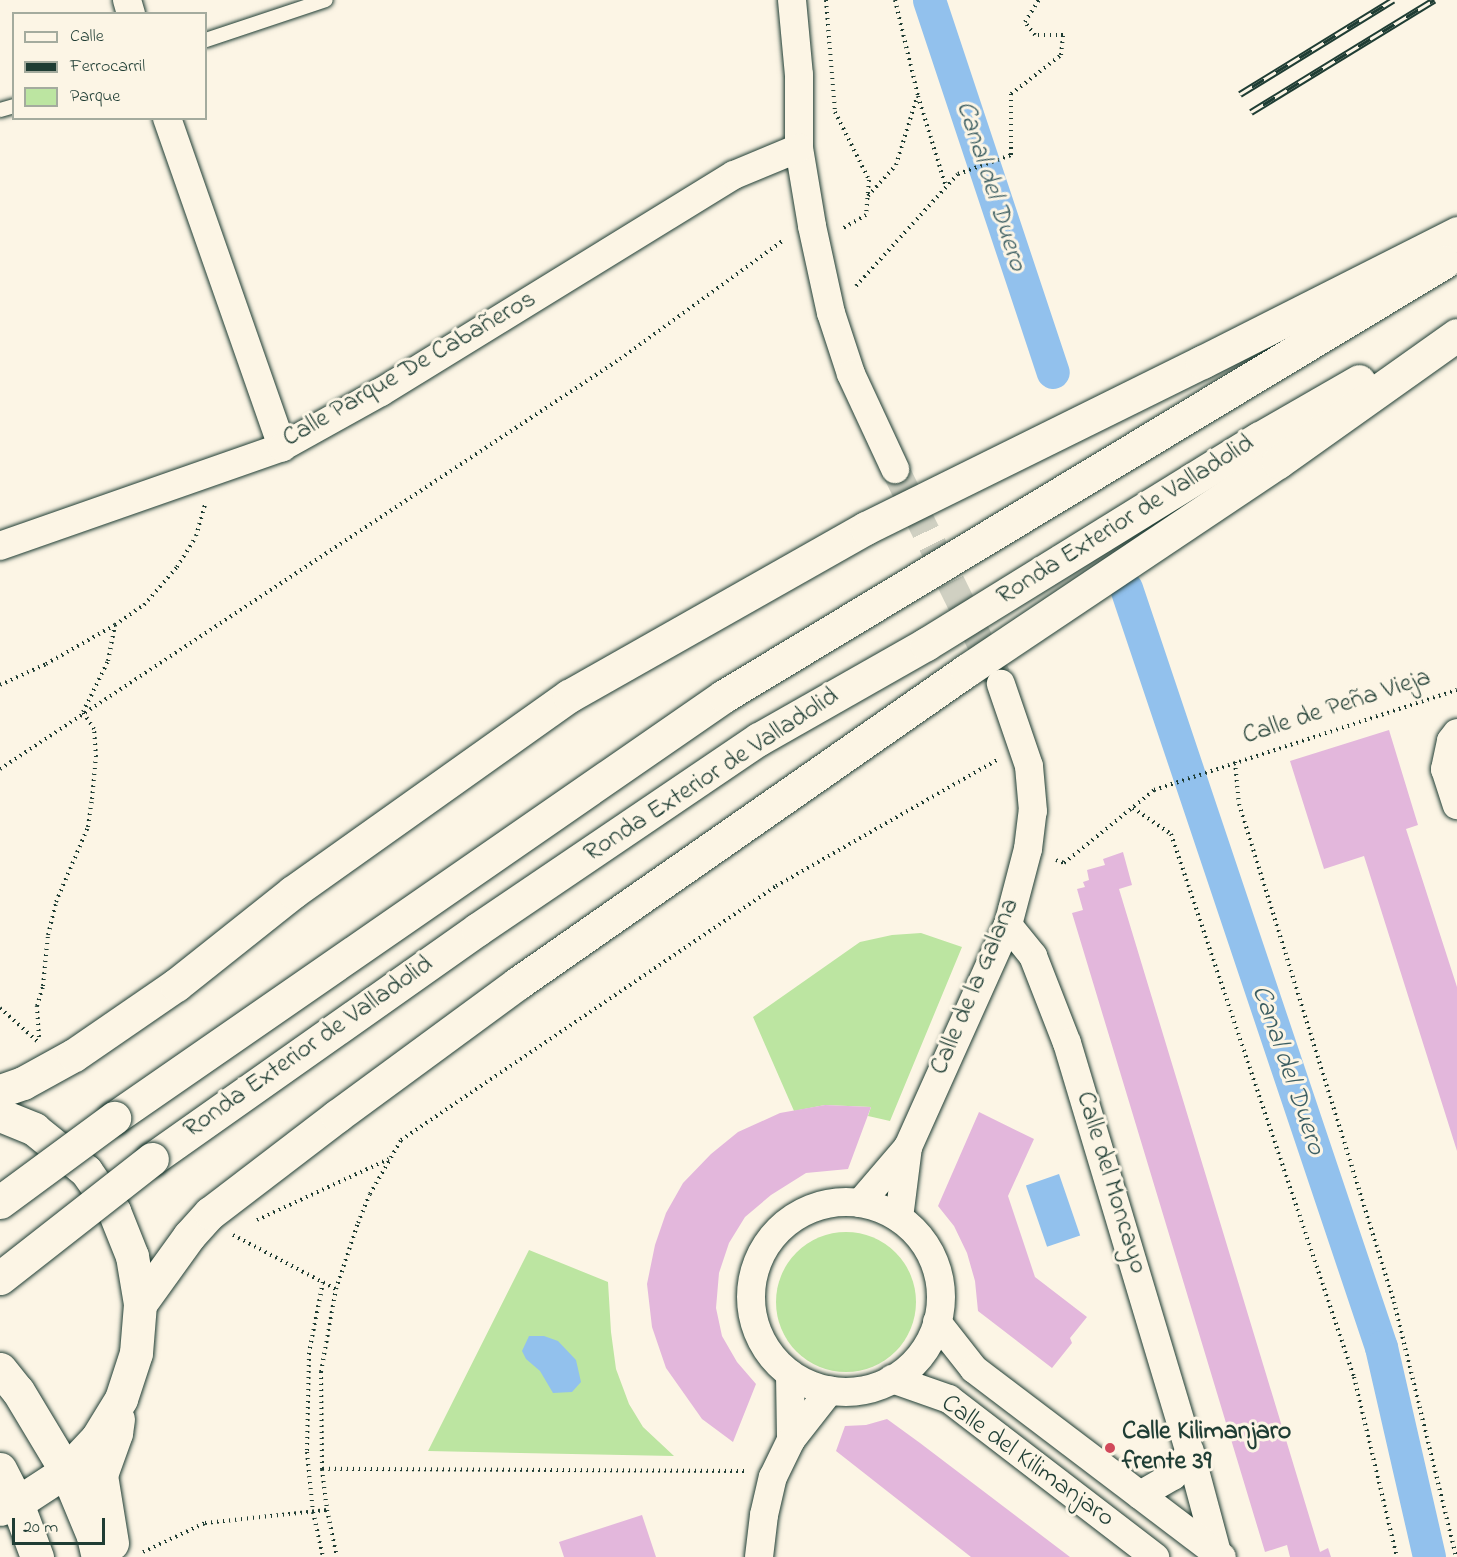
<!DOCTYPE html>
<meta charset="utf-8">
<style>
body{margin:0}
#map{position:relative;width:1457px;height:1557px;overflow:hidden;background:#fcf5e5;font-family:"Indie Flower",sans-serif}
div>[style]{position:absolute}
.green>*{inset:0;background:#bce5a1}
.round{border-radius:50%}
.water>*{inset:0;background:#92c1ed;transform-origin:0 0}
.canal>*{height:33px;margin:-16.5px;padding:0 16.5px;transform-origin:16.5px;border-radius:16.5px;background:#92c1ed}
.building>*{inset:0;background:#e3b7dc}
.minor-tunnel>*{height:28px;margin-top:-14px;transform-origin:0;background:repeating-linear-gradient(90deg,#d0d0c2 0 28px,transparent 0 42px)}
.path>*{height:4px;margin-top:-2px;transform-origin:0;background:repeating-linear-gradient(90deg,#1f3d34 0 1.5px,transparent 0 6px)}
.roads{filter:drop-shadow(0 0 2px #1f3d34) drop-shadow(0 0 2px #1f3d34)}
.service>*{height:14px;margin:-7px;padding:0 7px;transform-origin:7px;border-radius:7px;background:#fcf5e5}
.minor>*{height:28px;margin:-14px;padding:0 14px;transform-origin:14px;border-radius:14px;background:#fcf5e5}
.minor>.ring{margin:-14px;padding:0;box-sizing:content-box;background:none;border:28px solid #fcf5e5;border-radius:50%}
.trunk>*{height:33px;margin:-16.5px;padding:0 16.5px;transform-origin:16.5px;border-radius:16.5px;background:#fcf5e5}
.motorway>*{height:33px;margin:-16.5px;padding:0 16.5px;transform-origin:16.5px;border-radius:16.5px;background:#fcf5e5}
.rail>*{height:7px;margin-top:-3.5px;transform-origin:0;background:repeating-linear-gradient(90deg,#fcf5e5 0 14px,#1f3d34 0 28px);box-sizing:border-box;border-block:2px solid #1f3d34}
.bridges{filter:drop-shadow(0 0 2px #1f3d34) drop-shadow(0 0 2px #1f3d34)}
.motorway-bridge>*{height:33px;margin:-16.5px;padding:0 16.5px;transform-origin:16.5px;border-radius:16.5px;background:#fcf5e5}
.dots>*{width:16px;height:16px;translate:-50% -50%;box-sizing:border-box;border:3px solid #fcf5e5;border-radius:50%}
span{translate:-50% -50%;white-space:nowrap;text-align:center;line-height:1.15;-webkit-text-stroke:6px #fcf5e5;paint-order:stroke}
.street-label{font-size:26px;color:#1f3d34}
.poi-label{font-size:26px;color:#1f3d34;font-weight:700}
.left{translate:0 -50%;text-align:left}
.water-label{font-size:27px;color:#3c5e62;font-style:italic}
.legend{position:absolute;left:12px;top:12px;width:195px;height:108px;box-sizing:border-box;background:#fcf5e5;border:2px solid #a4ab9e;margin:0;padding:8px 10px;list-style:none;font-size:18px;color:#1f3d34}
.legend li{display:flex;align-items:center;gap:12px;height:30px}
.legend b{width:30px;border:2px solid #a4ab9e}
.scale{position:absolute;left:12px;top:1518px;width:93px;height:27px;box-sizing:border-box;border:3px solid #1f3d34;border-top:0;padding-left:8px;font-size:18px;line-height:21px;white-space:nowrap;color:#1f3d34;-webkit-text-stroke:4px #fcf5e5;paint-order:stroke}
</style>
<div id="map">
<div class="green">
<i style="clip-path:polygon(921px 933px,962px 947px,890px 1121px,868px 1116px,871px 1107px,825px 1105px,794px 1111px,753px 1017px,860px 942px,892px 935px)"></i>
<i class="round" style="left:776px;top:1232px;width:140px;height:140px"></i>
<i style="clip-path:polygon(529px 1250px,608px 1282px,611px 1332px,616px 1369px,629px 1404px,643px 1427px,674px 1456px,428px 1451px)"></i>
</div>
<div class="water">
<i style="left:1059px;top:1174px;width:65px;height:35px;rotate:71deg"></i>
<i style="clip-path:polygon(529px 1336px,544px 1336px,558px 1341px,576px 1360px,581px 1382px,572px 1392px,553px 1393px,540px 1371px,526px 1359px,522px 1351px)"></i>
</div>
<div class="canal">
<i style="left:929px;top:0;width:392px;rotate:71.6deg"></i>
<i style="left:1126px;top:588px;width:801px;rotate:71.43deg"></i>
<i style="left:1381px;top:1347px;width:215px;rotate:77.1deg"></i>
</div>
<div class="building">
<i style="clip-path:polygon(1389px 730px,1418px 825px,1406px 829px,1457px 987px,1457px 1151px,1364px 856px,1324px 869px,1290px 761px)"></i>
<i style="clip-path:polygon(1123px 852px,1132px 885px,1119px 889px,1320px 1552px,1328px 1548px,1331px 1557px,1290px 1557px,1287px 1545px,1265px 1552px,1072px 913px,1083px 910px,1077px 889px,1085px 887px,1083px 882px,1089px 880px,1087px 870px,1105px 865px,1103px 859px)"></i>
<i style="clip-path:polygon(825px 1105px,871px 1107px,848px 1169px,806px 1173px,771px 1195px,745px 1217px,729px 1243px,719px 1273px,716px 1308px,722px 1336px,737px 1362px,756px 1384px,733px 1442px,702px 1419px,666px 1368px,652px 1327px,647px 1284px,655px 1245px,666px 1213px,683px 1183px,711px 1154px,738px 1132px,780px 1113px)"></i>
<i style="clip-path:polygon(979px 1112px,1034px 1139px,1008px 1196px,1035px 1277px,1087px 1317px,1070px 1338px,1072px 1343px,1052px 1368px,978px 1311px,975px 1281px,967px 1253px,954px 1226px,938px 1206px)"></i>
<i style="clip-path:polygon(887px 1419px,920px 1443px,1070px 1557px,971px 1557px,836px 1451px,845px 1426px,866px 1425px)"></i>
<i style="clip-path:polygon(642px 1515px,656px 1557px,564px 1557px,559px 1542px)"></i>
</div>
<div class="minor-tunnel">
<i style="left:895px;top:469px;width:231px;rotate:63.8deg"></i>
</div>
<div class="path">
<i style="left:826px;top:0;width:112px;rotate:85.4deg"></i>
<i style="left:835px;top:112px;width:76px;rotate:63.4deg"></i>
<i style="left:869px;top:180px;width:35px;rotate:95deg"></i>
<i style="left:866px;top:215px;width:28px;rotate:150deg"></i>
<i style="left:895px;top:0;width:99px;rotate:76.5deg"></i>
<i style="left:918px;top:96px;width:95px;rotate:72.9deg"></i>
<i style="left:868px;top:196px;width:42px;rotate:-47.9deg"></i>
<i style="left:896px;top:165px;width:71px;rotate:-72.8deg"></i>
<i style="left:856px;top:286px;width:151px;rotate:-47.7deg"></i>
<i style="left:958px;top:174px;width:56px;rotate:-19.7deg"></i>
<i style="left:1011px;top:155px;width:61px;rotate:-90deg"></i>
<i style="left:1011px;top:94px;width:63px;rotate:-38deg"></i>
<i style="left:1061px;top:55px;width:20px;rotate:-84deg"></i>
<i style="left:1063px;top:35px;width:28px;rotate:180deg"></i>
<i style="left:1035px;top:35px;width:16px;rotate:-128deg"></i>
<i style="left:1025px;top:22px;width:26px;rotate:-58deg"></i>
<i style="left:0;top:685px;width:51px;rotate:-24.5deg"></i>
<i style="left:46px;top:664px;width:79px;rotate:-29.5deg"></i>
<i style="left:115px;top:625px;width:35px;rotate:-35deg"></i>
<i style="left:144px;top:605px;width:50px;rotate:-49deg"></i>
<i style="left:177px;top:567px;width:36px;rotate:-58deg"></i>
<i style="left:196px;top:536px;width:32px;rotate:-74deg"></i>
<i style="left:1235px;top:762px;width:42px;rotate:84.6deg"></i>
<i style="left:1239px;top:804px;width:522px;rotate:72.71deg"></i>
<i style="left:1394px;top:1302px;width:262px;rotate:76.3deg"></i>
<i style="left:0;top:769px;width:743px;rotate:-33.48deg"></i>
<i style="left:620px;top:359px;width:203px;rotate:-36deg"></i>
<i style="left:1133px;top:808px;width:46px;rotate:34.4deg"></i>
<i style="left:1171px;top:834px;width:573px;rotate:71.38deg"></i>
<i style="left:1354px;top:1377px;width:185px;rotate:76.6deg"></i>
<i style="left:1056px;top:860px;width:9px;rotate:21deg"></i>
<i style="left:1064px;top:863px;width:116px;rotate:-39deg"></i>
<i style="left:1154px;top:790px;width:319px;rotate:-18.3deg"></i>
<i style="left:0;top:1008px;width:50px;rotate:41.7deg"></i>
<i style="left:39px;top:1037px;width:31px;rotate:-94deg"></i>
<i style="left:37px;top:1006px;width:21px;rotate:-73deg"></i>
<i style="left:43px;top:986px;width:51px;rotate:-84.4deg"></i>
<i style="left:48px;top:935px;width:34px;rotate:-76deg"></i>
<i style="left:56px;top:902px;width:82px;rotate:-66.9deg"></i>
<i style="left:88px;top:827px;width:28px;rotate:-82deg"></i>
<i style="left:92px;top:799px;width:42px;rotate:-84.6deg"></i>
<i style="left:96px;top:757px;width:28px;rotate:-94deg"></i>
<i style="left:94px;top:729px;width:20px;rotate:-123deg"></i>
<i style="left:83px;top:712px;width:57px;rotate:-63.9deg"></i>
<i style="left:108px;top:661px;width:37px;rotate:-79deg"></i>
<i style="left:257px;top:1220px;width:145px;rotate:-24.8deg"></i>
<i style="left:233px;top:1235px;width:116px;rotate:27.7deg"></i>
<i style="left:323px;top:1282px;width:72px;rotate:101.2deg"></i>
<i style="left:309px;top:1353px;width:99px;rotate:91.2deg"></i>
<i style="left:307px;top:1452px;width:60px;rotate:84.3deg"></i>
<i style="left:313px;top:1512px;width:46px;rotate:77.5deg"></i>
<i style="left:322px;top:1469px;width:41px;rotate:83deg"></i>
<i style="left:327px;top:1510px;width:48px;rotate:78deg"></i>
<i style="left:744px;top:1471px;width:422px;rotate:-179.7deg"></i>
<i style="left:322px;top:1469px;width:97px;rotate:-90.6deg"></i>
<i style="left:321px;top:1372px;width:84px;rotate:-79.8deg"></i>
<i style="left:336px;top:1289px;width:70px;rotate:-71.6deg"></i>
<i style="left:358px;top:1223px;width:31px;rotate:-68deg"></i>
<i style="left:370px;top:1194px;width:62px;rotate:-60.1deg"></i>
<i style="left:401px;top:1140px;width:453px;rotate:-34.1deg"></i>
<i style="left:776px;top:886px;width:254px;rotate:-29.7deg"></i>
<i style="left:143px;top:1552px;width:68px;rotate:-25.1deg"></i>
<i style="left:205px;top:1523px;width:123px;rotate:-6.1deg"></i>
</div>
<div class="roads">
<div class="service">
<i style="left:206px;top:40px;width:126px;rotate:-18.4deg"></i>
<i style="left:0;top:110px;width:15px;rotate:-16deg"></i>
</div>
<div class="minor">
<i style="left:127px;top:0;width:15px;rotate:74deg"></i>
<i style="left:792px;top:0;width:75px;rotate:84.7deg"></i>
<i style="left:799px;top:75px;width:73px;rotate:90deg"></i>
<i style="left:799px;top:148px;width:79px;rotate:80.5deg"></i>
<i style="left:812px;top:226px;width:89px;rotate:77.7deg"></i>
<i style="left:831px;top:313px;width:64px;rotate:71.8deg"></i>
<i style="left:851px;top:374px;width:105px;rotate:65.1deg"></i>
<i style="left:167px;top:118px;width:349px;rotate:70.7deg"></i>
<i style="left:0;top:546px;width:299px;rotate:-19.3deg"></i>
<i style="left:282px;top:447px;width:113px;rotate:-29.1deg"></i>
<i style="left:381px;top:392px;width:414px;rotate:-31.6deg"></i>
<i style="left:734px;top:175px;width:70px;rotate:-22.6deg"></i>
<i style="left:1457px;top:733px;width:10px;rotate:127deg"></i>
<i style="left:1451px;top:741px;width:29px;rotate:102deg"></i>
<i style="left:1445px;top:769px;width:38px;rotate:72deg"></i>
<i style="left:1008px;top:925px;width:40px;rotate:51deg"></i>
<i style="left:1033px;top:956px;width:93px;rotate:68.7deg"></i>
<i style="left:1067px;top:1043px;width:427px;rotate:73.3deg"></i>
<i style="left:1190px;top:1452px;width:105px;rotate:75deg"></i>
<i class="ring" style="left:751px;top:1202px;width:162px;height:162px"></i>
<i style="left:860px;top:1203px;width:74px;rotate:-49.4deg"></i>
<i style="left:908px;top:1147px;width:243px;rotate:-65.8deg"></i>
<i style="left:1008px;top:925px;width:79px;rotate:-75.3deg"></i>
<i style="left:1028px;top:849px;width:38px;rotate:-83deg"></i>
<i style="left:1033px;top:811px;width:45px;rotate:-95.1deg"></i>
<i style="left:1029px;top:766px;width:87px;rotate:-108.9deg"></i>
<i style="left:899px;top:1218px;width:72px;rotate:-82.8deg"></i>
<i style="left:937px;top:1322px;width:60px;rotate:51.8deg"></i>
<i style="left:974px;top:1369px;width:311px;rotate:37.2deg"></i>
<i style="left:790px;top:1374px;width:66px;rotate:89.1deg"></i>
<i style="left:892px;top:1379px;width:60px;rotate:19.3deg"></i>
<i style="left:949px;top:1399px;width:260px;rotate:37.5deg"></i>
<i style="left:1140px;top:1495px;width:38px;rotate:-30deg"></i>
<i style="left:1173px;top:1476px;width:29px;rotate:-55deg"></i>
<i style="left:759px;top:1557px;width:42px;rotate:-83.2deg"></i>
<i style="left:764px;top:1515px;width:39px;rotate:-77deg"></i>
<i style="left:773px;top:1477px;width:41px;rotate:-64.1deg"></i>
<i style="left:791px;top:1440px;width:63px;rotate:-52deg"></i>
</div>
<div class="trunk">
<i style="left:0;top:1115px;width:37px;rotate:22deg"></i>
<i style="left:34px;top:1129px;width:67px;rotate:38.9deg"></i>
<i style="left:86px;top:1171px;width:49px;rotate:55deg"></i>
<i style="left:114px;top:1211px;width:48px;rotate:68.2deg"></i>
<i style="left:132px;top:1256px;width:49px;rotate:80.5deg"></i>
<i style="left:140px;top:1304px;width:49px;rotate:94.7deg"></i>
<i style="left:136px;top:1353px;width:48px;rotate:108.1deg"></i>
<i style="left:121px;top:1399px;width:46px;rotate:121.6deg"></i>
<i style="left:97px;top:1438px;width:45px;rotate:133.2deg"></i>
<i style="left:66px;top:1471px;width:59px;rotate:146.9deg"></i>
<i style="left:17px;top:1503px;width:18px;rotate:161deg"></i>
<i style="left:0;top:1369px;width:28px;rotate:51deg"></i>
<i style="left:18px;top:1391px;width:93px;rotate:59deg"></i>
<i style="left:66px;top:1471px;width:70px;rotate:67.4deg"></i>
<i style="left:93px;top:1536px;width:22px;rotate:77deg"></i>
<i style="left:0;top:1469px;width:38px;rotate:63deg"></i>
<i style="left:17px;top:1503px;width:58px;rotate:69.7deg"></i>
<i style="left:112px;top:1543px;width:69px;rotate:-99.2deg"></i>
<i style="left:101px;top:1475px;width:45px;rotate:-70.3deg"></i>
<i style="left:116px;top:1433px;width:14px;rotate:-82deg"></i>
</div>
<div class="motorway">
<i style="left:0;top:1091px;width:24px;rotate:-19deg"></i>
<i style="left:23px;top:1083px;width:58px;rotate:-28.8deg"></i>
<i style="left:74px;top:1055px;width:124px;rotate:-34.5deg"></i>
<i style="left:176px;top:985px;width:149px;rotate:-38.5deg"></i>
<i style="left:293px;top:892px;width:339px;rotate:-35.4deg"></i>
<i style="left:569px;top:696px;width:341px;rotate:-29.5deg"></i>
<i style="left:866px;top:528px;width:375px;rotate:-26.3deg"></i>
<i style="left:1202px;top:362px;width:286px;rotate:-26.8deg"></i>
<i style="left:114px;top:1118px;width:742px;rotate:-34.68deg"></i>
<i style="left:724px;top:696px;width:841px;rotate:-31.08deg"></i>
<i style="left:152px;top:1159px;width:399px;rotate:-35.2deg"></i>
<i style="left:478px;top:929px;width:339px;rotate:-34.1deg"></i>
<i style="left:759px;top:739px;width:192px;rotate:-29.6deg"></i>
<i style="left:926px;top:644px;width:392px;rotate:-31.7deg"></i>
<i style="left:1260px;top:438px;width:114px;rotate:-29.9deg"></i>
<i style="left:140px;top:1304px;width:84px;rotate:-54.2deg"></i>
<i style="left:189px;top:1236px;width:31px;rotate:-48deg"></i>
<i style="left:210px;top:1213px;width:160px;rotate:-37.4deg"></i>
<i style="left:337px;top:1116px;width:225px;rotate:-36.3deg"></i>
<i style="left:518px;top:983px;width:547px;rotate:-34.88deg"></i>
<i style="left:967px;top:670px;width:374px;rotate:-33.8deg"></i>
<i style="left:1278px;top:462px;width:219px;rotate:-35.4deg"></i>
</div>
</div>
<div class="rail">
<i style="left:1240px;top:94px;width:180px;rotate:-31.6deg"></i>
<i style="left:1251px;top:112px;width:215px;rotate:-31.5deg"></i>
</div>
<div class="bridges">
<div class="motorway-bridge">
<i style="left:0;top:1202px;width:142px;rotate:-36.4deg"></i>
<i style="left:0;top:1278px;width:193px;rotate:-38.1deg"></i>
</div>
</div>
<div class="dots">
<i style="left:1110px;top:1448px;background:#d1495b"></i>
</div>
<div class="street-label">
<span style="left:410px;top:370px;rotate:-30deg">Calle Parque De Cabañeros</span>
<span style="left:1126px;top:521px;rotate:-32deg">Ronda Exterior de Valladolid</span>
<span style="left:1337px;top:708px;rotate:-18deg">Calle de Peña Vieja</span>
<span style="left:712px;top:776px;rotate:-33deg">Ronda Exterior de Valladolid</span>
<span style="left:976px;top:987px;rotate:-67deg">Calle de la Galana</span>
<span style="left:309px;top:1048px;rotate:-35deg">Ronda Exterior de Valladolid</span>
<span style="left:1110px;top:1183px;rotate:73deg">Calle del Moncayo</span>
<span style="left:1027px;top:1462px;rotate:36deg">Calle del Kilimanjaro</span>
</div>
<div class="poi-label">
<span class="left" style="left:1122px;top:1448px">Calle Kilimanjaro<br>frente 39</span>
</div>
<div class="water-label">
<span style="left:991px;top:186px;rotate:72deg">Canal del Duero</span>
<span style="left:1288px;top:1070px;rotate:71deg">Canal del Duero</span>
</div>
<ul class="legend">
<li><b style="height:8px;background:#fcf5e5"></b>Calle</li>
<li><b style="height:8px;background:#1f3d34"></b>Ferrocarril</li>
<li><b style="height:16px;background:#bce5a1"></b>Parque</li>
</ul>
<div class="scale">20 m</div>
</div>
